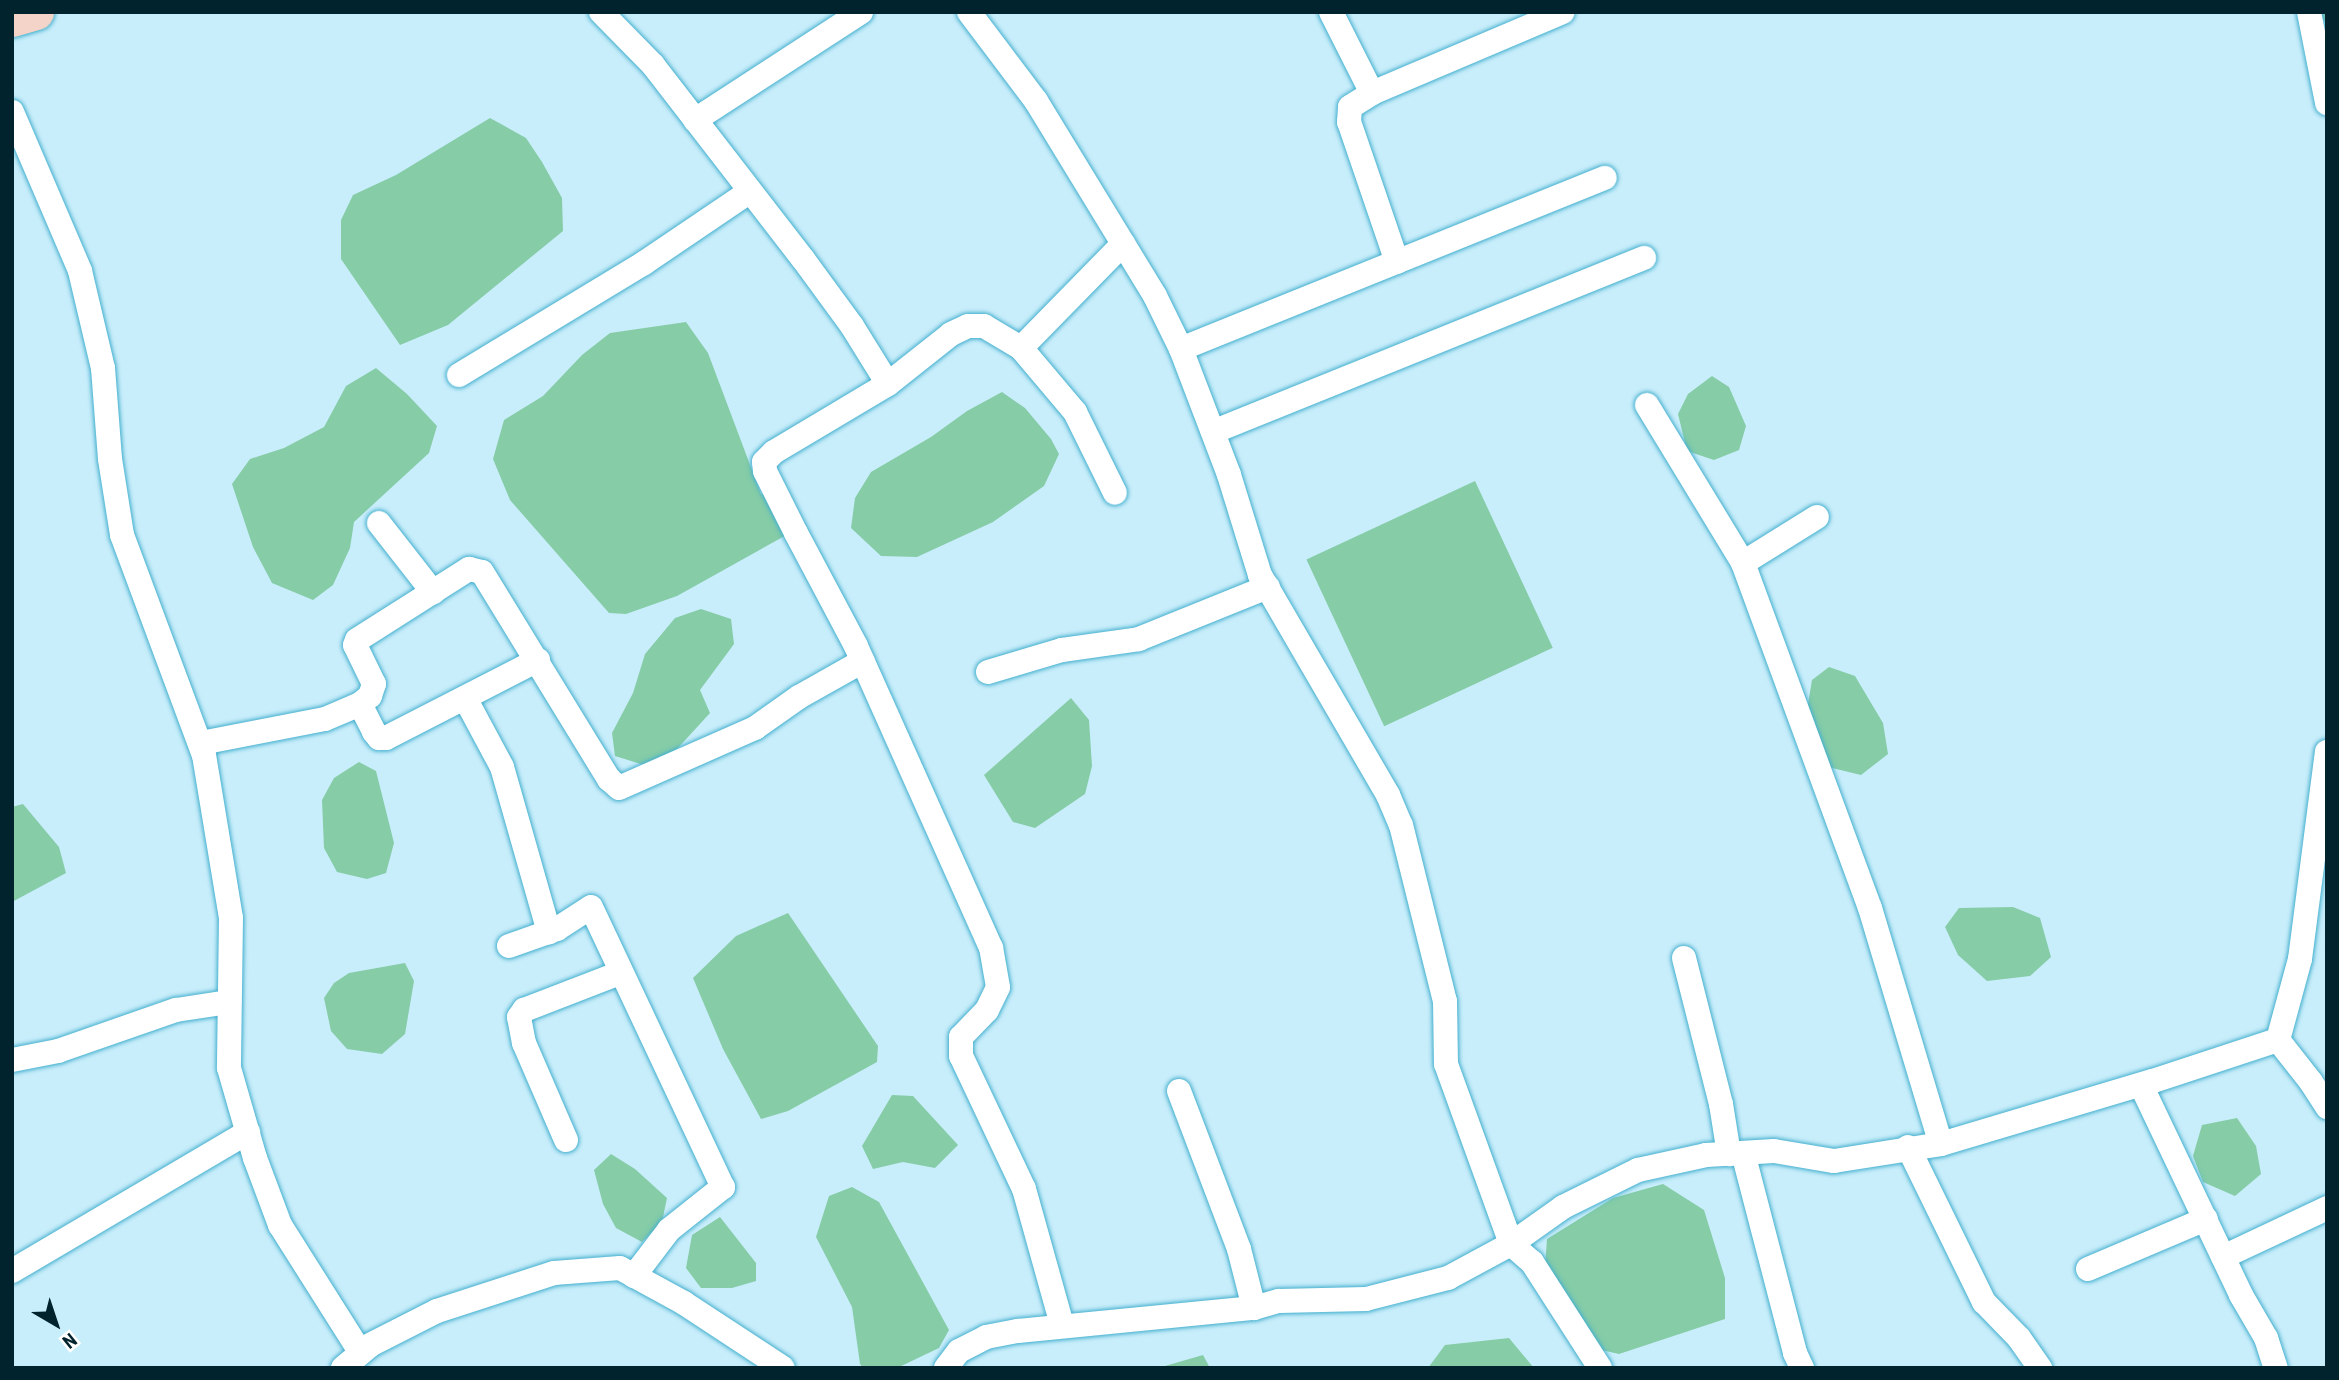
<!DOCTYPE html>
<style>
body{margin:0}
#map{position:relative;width:2339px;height:1380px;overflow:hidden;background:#c9eefb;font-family:"Roboto Condensed",sans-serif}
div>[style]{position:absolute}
.water>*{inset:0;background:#85cca7;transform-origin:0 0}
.stream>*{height:8px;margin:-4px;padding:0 4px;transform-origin:4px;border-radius:4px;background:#85cca7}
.roads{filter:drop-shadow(0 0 2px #44afce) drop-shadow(0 0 2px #44afce)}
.street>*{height:24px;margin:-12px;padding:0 12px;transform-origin:12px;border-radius:12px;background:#fff}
.secondary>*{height:35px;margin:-17.5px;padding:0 17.5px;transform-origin:17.5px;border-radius:17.5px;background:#f4d4c9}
span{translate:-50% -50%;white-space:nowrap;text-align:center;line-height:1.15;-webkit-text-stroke:5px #fff;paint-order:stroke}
.frame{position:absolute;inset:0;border:14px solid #01232d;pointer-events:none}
.north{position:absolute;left:21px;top:1289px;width:70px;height:70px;-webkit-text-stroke:5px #fff;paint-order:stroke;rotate:141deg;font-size:19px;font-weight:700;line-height:28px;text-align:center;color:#01232d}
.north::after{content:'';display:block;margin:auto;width:24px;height:32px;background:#01232d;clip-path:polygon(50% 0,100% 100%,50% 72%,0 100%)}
</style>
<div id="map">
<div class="water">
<i style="clip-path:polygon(490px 118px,526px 138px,542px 162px,562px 198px,563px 231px,448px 325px,400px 345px,341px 259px,341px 220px,353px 195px,396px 175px)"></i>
<i style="clip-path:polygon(686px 322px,708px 353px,761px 494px,778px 497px,790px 533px,677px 596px,626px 614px,609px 613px,510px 500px,493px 459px,504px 420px,543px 396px,582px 355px,610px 333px)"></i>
<i style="clip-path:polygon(376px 368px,407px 394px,437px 426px,429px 453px,354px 522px,350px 548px,333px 585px,313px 600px,272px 583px,253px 547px,232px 484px,250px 459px,284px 448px,324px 427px,346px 386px)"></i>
<i style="clip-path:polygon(1712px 376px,1729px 387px,1746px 426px,1739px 450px,1714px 460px,1687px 451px,1678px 414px,1688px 394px)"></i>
<i style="clip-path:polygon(1002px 392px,1025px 408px,1051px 439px,1059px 454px,1044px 486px,993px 522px,917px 557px,881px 556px,851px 528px,855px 498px,871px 472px,931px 437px,967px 411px)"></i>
<i style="left:1475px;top:481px;width:184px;height:186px;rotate:65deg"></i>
<i style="clip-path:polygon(701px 609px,731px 619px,734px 644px,700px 690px,710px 713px,677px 749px,644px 765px,615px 756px,612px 733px,633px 693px,645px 654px,675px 618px)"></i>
<i style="clip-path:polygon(1829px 667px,1855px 676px,1883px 723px,1888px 754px,1861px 775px,1828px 767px,1807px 710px,1812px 680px)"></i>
<i style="clip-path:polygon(1071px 698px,1089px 720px,1092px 766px,1085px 794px,1035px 828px,1013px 822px,984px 775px)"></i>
<i style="clip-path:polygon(359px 762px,376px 771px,394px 843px,386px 873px,367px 879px,337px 872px,324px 848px,322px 800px,334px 778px)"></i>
<i style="clip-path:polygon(23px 804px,59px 847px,66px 873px,12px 902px,12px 807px)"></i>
<i style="clip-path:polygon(2013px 907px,2040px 918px,2051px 957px,2030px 976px,1987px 981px,1958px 955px,1945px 927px,1959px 908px)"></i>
<i style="clip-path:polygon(788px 913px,878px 1046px,877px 1062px,788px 1111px,761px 1119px,723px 1049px,693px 978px,736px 936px)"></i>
<i style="clip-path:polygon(405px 963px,414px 981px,405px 1034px,382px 1054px,347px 1049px,331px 1031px,324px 998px,334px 983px,349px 973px)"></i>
<i style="clip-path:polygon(892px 1095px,913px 1096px,958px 1145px,935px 1168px,903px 1162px,873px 1169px,862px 1146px)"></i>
<i style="clip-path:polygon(2237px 1118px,2256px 1146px,2261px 1174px,2235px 1196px,2203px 1182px,2193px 1156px,2202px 1125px)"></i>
<i style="clip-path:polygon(611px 1154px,635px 1169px,667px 1198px,662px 1222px,642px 1242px,616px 1228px,603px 1204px,594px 1170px)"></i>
<i style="clip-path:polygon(1663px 1184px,1704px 1210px,1725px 1278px,1725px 1319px,1619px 1354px,1597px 1349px,1545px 1267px,1547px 1239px,1613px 1198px)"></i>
<i style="clip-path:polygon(852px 1187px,879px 1202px,949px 1330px,939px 1348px,897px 1368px,863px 1368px,860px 1364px,852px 1307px,816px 1237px,829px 1196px)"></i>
<i style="clip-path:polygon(720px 1217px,756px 1263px,756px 1281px,732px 1288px,701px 1288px,686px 1268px,692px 1235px)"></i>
<i style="clip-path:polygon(1509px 1338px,1534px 1368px,1428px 1368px,1445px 1345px)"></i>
<i style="clip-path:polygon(1203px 1355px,1210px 1368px,1158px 1368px)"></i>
</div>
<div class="stream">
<i style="left:2326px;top:12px;width:6px;rotate:81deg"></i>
</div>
<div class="roads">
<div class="street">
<i style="left:601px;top:12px;width:74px;rotate:45.5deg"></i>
<i style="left:653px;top:65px;width:245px;rotate:52.3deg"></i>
<i style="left:803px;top:259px;width:83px;rotate:53.8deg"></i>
<i style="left:852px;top:326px;width:68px;rotate:58.2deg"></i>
<i style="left:969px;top:12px;width:111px;rotate:53deg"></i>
<i style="left:1036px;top:101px;width:228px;rotate:58.6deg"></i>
<i style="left:1155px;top:296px;width:59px;rotate:63.9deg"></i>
<i style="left:1181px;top:349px;width:135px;rotate:69.1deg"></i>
<i style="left:1229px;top:475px;width:105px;rotate:72.8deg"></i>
<i style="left:1260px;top:575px;width:255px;rotate:59.8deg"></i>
<i style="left:1388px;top:795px;width:33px;rotate:67deg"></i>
<i style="left:1401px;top:825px;width:181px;rotate:76deg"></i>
<i style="left:1445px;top:1001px;width:63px;rotate:89.1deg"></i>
<i style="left:1446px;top:1064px;width:191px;rotate:70.1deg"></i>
<i style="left:1511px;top:1244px;width:28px;rotate:41deg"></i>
<i style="left:1532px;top:1262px;width:126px;rotate:57.3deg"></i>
<i style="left:1331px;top:12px;width:91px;rotate:63.2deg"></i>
<i style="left:2309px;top:12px;width:93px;rotate:78.8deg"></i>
<i style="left:12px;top:112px;width:173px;rotate:66.8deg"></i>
<i style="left:80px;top:271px;width:100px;rotate:76.7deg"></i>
<i style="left:103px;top:368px;width:91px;rotate:85.6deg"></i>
<i style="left:110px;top:459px;width:77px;rotate:81deg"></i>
<i style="left:122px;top:535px;width:235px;rotate:69.6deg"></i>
<i style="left:204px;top:755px;width:165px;rotate:80.6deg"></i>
<i style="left:231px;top:918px;width:150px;rotate:90.8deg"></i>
<i style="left:229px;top:1068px;width:94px;rotate:73.9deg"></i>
<i style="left:255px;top:1158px;width:72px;rotate:69.5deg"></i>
<i style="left:280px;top:1225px;width:151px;rotate:57.7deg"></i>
<i style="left:695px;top:120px;width:198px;rotate:-33deg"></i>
<i style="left:1397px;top:262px;width:148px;rotate:-108.9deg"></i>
<i style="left:1349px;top:122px;width:15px;rotate:-86deg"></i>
<i style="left:1350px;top:107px;width:26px;rotate:-32deg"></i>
<i style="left:1372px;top:93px;width:207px;rotate:-23deg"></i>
<i style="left:1021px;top:348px;width:146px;rotate:-45.6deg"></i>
<i style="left:1181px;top:349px;width:457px;rotate:-22deg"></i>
<i style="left:459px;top:375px;width:216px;rotate:-31.2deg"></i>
<i style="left:644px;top:263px;width:127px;rotate:-34.1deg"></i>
<i style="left:1647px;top:405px;width:185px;rotate:58.7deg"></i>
<i style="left:1743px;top:563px;width:368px;rotate:69.8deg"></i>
<i style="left:1870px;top:908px;width:246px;rotate:73.3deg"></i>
<i style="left:1213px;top:432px;width:465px;rotate:-22deg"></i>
<i style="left:379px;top:523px;width:88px;rotate:52deg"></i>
<i style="left:1743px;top:563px;width:87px;rotate:-31.9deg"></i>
<i style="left:988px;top:672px;width:77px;rotate:-16.6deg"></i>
<i style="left:1062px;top:650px;width:78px;rotate:-8.1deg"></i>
<i style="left:1139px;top:639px;width:139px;rotate:-22deg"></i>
<i style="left:465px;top:698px;width:78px;rotate:61.8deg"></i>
<i style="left:502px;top:767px;width:172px;rotate:74.1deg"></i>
<i style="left:360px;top:704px;width:31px;rotate:63deg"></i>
<i style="left:374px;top:732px;width:8px;rotate:50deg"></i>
<i style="left:379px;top:738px;width:7px"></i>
<i style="left:386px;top:738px;width:171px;rotate:-27.2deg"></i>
<i style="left:201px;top:743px;width:126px;rotate:-11deg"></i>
<i style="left:325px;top:719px;width:38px;rotate:-23deg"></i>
<i style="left:360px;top:704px;width:13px;rotate:-39deg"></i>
<i style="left:370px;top:696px;width:13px;rotate:-72deg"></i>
<i style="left:374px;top:684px;width:43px;rotate:-116deg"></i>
<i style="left:355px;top:645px;width:5px;rotate:-68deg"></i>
<i style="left:357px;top:640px;width:133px;rotate:-32.4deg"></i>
<i style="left:469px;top:569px;width:13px;rotate:13deg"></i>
<i style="left:482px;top:572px;width:243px;rotate:58.5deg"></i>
<i style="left:609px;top:779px;width:13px;rotate:42deg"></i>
<i style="left:619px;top:788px;width:149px;rotate:-23.8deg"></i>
<i style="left:755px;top:728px;width:54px;rotate:-35.2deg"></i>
<i style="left:799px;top:697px;width:73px;rotate:-29.4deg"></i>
<i style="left:509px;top:946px;width:51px;rotate:-19.5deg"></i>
<i style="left:557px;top:929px;width:40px;rotate:-32.9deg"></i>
<i style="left:591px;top:907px;width:310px;rotate:64.8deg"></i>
<i style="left:723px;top:1187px;width:69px;rotate:141.5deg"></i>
<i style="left:669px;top:1230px;width:58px;rotate:127.3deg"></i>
<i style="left:1684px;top:958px;width:151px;rotate:75.8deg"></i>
<i style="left:1721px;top:1104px;width:51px;rotate:80.9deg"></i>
<i style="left:2278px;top:1040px;width:84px;rotate:-74.8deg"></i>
<i style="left:2300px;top:959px;width:209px;rotate:-82.6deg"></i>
<i style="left:2278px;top:1040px;width:53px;rotate:51.8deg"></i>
<i style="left:2311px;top:1082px;width:30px;rotate:57deg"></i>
<i style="left:12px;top:1060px;width:47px;rotate:-11.1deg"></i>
<i style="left:58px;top:1051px;width:125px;rotate:-19.2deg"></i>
<i style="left:176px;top:1010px;width:54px;rotate:-8.6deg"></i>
<i style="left:2141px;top:1085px;width:233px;rotate:64.5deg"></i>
<i style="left:2241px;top:1295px;width:50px;rotate:59.8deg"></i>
<i style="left:2266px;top:1338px;width:32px;rotate:72deg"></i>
<i style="left:1179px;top:1091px;width:169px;rotate:69.2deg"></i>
<i style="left:1239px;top:1249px;width:61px;rotate:75.7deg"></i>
<i style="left:566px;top:1140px;width:106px;rotate:-113.4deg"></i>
<i style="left:524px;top:1043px;width:26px;rotate:-101deg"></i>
<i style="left:519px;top:1017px;width:9px;rotate:-54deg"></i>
<i style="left:524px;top:1010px;width:103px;rotate:-21.1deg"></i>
<i style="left:1908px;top:1147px;width:173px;rotate:63.9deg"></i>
<i style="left:1984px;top:1302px;width:50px;rotate:45.8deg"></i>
<i style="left:2019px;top:1338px;width:37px;rotate:55deg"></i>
<i style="left:1743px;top:1153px;width:207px;rotate:75.4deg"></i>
<i style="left:1795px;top:1353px;width:17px;rotate:65deg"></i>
<i style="left:2223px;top:1257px;width:115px;rotate:-25.2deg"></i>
<i style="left:2088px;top:1269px;width:128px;rotate:-23deg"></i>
<i style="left:12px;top:1271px;width:274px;rotate:-30.5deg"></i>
<i style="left:1062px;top:1325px;width:141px;rotate:-105.6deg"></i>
<i style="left:1024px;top:1189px;width:147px;rotate:-115.3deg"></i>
<i style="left:961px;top:1056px;width:19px;rotate:-90deg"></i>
<i style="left:961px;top:1037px;width:37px;rotate:-46deg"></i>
<i style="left:987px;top:1010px;width:25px;rotate:-64deg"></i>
<i style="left:998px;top:987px;width:40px;rotate:-100deg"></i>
<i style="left:991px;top:948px;width:331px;rotate:-114.1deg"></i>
<i style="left:856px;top:646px;width:128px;rotate:-118deg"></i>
<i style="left:796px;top:533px;width:69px;rotate:-116.6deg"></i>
<i style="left:765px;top:471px;width:9px;rotate:-96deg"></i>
<i style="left:764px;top:462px;width:14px;rotate:-45deg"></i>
<i style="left:774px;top:452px;width:133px;rotate:-30.8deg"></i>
<i style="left:888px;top:384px;width:80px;rotate:-38.4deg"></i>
<i style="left:951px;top:334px;width:19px;rotate:-25deg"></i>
<i style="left:968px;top:326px;width:16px"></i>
<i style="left:984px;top:326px;width:43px;rotate:30.7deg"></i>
<i style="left:1021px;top:348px;width:84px;rotate:49.8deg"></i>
<i style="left:1075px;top:412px;width:90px;rotate:63.7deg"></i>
<i style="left:343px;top:1368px;width:35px;rotate:-40deg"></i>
<i style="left:370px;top:1345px;width:75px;rotate:-26.9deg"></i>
<i style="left:437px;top:1311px;width:123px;rotate:-18deg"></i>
<i style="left:554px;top:1273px;width:66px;rotate:-4.3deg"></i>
<i style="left:620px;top:1268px;width:73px;rotate:28.7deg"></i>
<i style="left:684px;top:1303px;width:118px;rotate:33.3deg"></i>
<i style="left:946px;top:1368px;width:21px;rotate:-53deg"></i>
<i style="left:959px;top:1351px;width:30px;rotate:-27deg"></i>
<i style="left:986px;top:1337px;width:33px;rotate:-11deg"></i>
<i style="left:1018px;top:1331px;width:237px;rotate:-5.6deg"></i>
<i style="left:1254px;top:1308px;width:26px;rotate:-16deg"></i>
<i style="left:1279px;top:1301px;width:87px;rotate:-1.3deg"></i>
<i style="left:1366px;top:1299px;width:85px;rotate:-14.4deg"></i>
<i style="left:1448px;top:1278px;width:72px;rotate:-28.4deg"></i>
<i style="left:1511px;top:1244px;width:64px;rotate:-35.4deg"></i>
<i style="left:1563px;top:1207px;width:84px;rotate:-26.3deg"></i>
<i style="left:1638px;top:1170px;width:70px;rotate:-12.4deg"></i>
<i style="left:1706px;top:1155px;width:68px;rotate:-3.4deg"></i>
<i style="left:1774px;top:1151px;width:61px;rotate:9.5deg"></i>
<i style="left:1834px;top:1161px;width:108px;rotate:-9deg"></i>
<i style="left:1941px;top:1144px;width:221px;rotate:-16.6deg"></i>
<i style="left:2153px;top:1081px;width:132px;rotate:-18.2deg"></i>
</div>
<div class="secondary">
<i style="left:12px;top:19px;width:25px;rotate:-16deg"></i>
</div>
</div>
<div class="frame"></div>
<div class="north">N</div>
</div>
